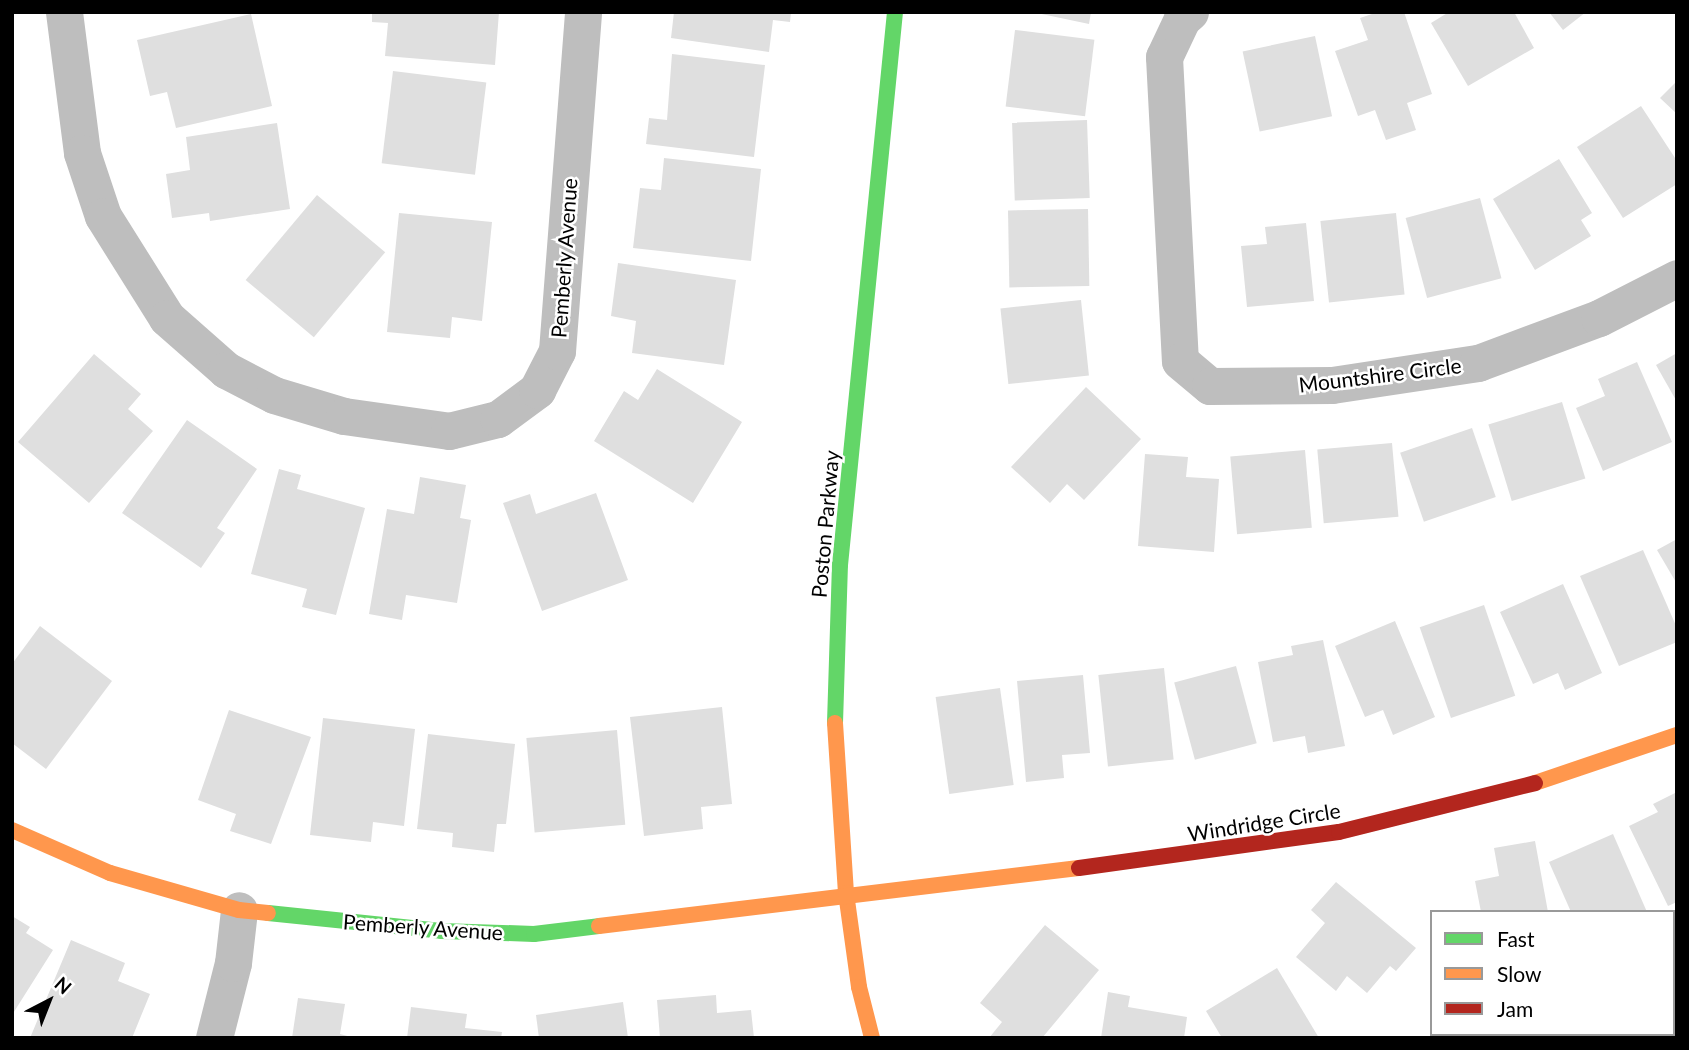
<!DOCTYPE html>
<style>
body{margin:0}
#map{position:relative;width:1689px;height:1050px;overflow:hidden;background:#fff;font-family:Lato,sans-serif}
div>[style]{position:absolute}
.building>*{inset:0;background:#dfdfdf;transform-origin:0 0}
.street>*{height:37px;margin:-18.5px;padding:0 18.5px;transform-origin:18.5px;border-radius:18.5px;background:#bebebe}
.fast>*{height:16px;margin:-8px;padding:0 8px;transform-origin:8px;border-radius:8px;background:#63d668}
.slow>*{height:16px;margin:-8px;padding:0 8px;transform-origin:8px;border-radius:8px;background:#ff974d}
.jam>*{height:16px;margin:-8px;padding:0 8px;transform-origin:8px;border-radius:8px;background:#b3261e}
span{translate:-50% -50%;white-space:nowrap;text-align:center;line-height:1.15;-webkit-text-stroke:5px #fff;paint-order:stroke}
.street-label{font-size:21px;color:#000}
.frame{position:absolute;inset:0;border:14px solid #000;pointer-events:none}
.legend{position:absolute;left:1430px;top:910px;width:245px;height:126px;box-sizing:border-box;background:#fff;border:2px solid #999;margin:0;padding:9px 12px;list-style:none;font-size:21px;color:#000}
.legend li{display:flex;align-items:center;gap:14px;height:35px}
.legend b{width:35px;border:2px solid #999}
.north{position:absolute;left:14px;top:966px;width:70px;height:70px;-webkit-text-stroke:5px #fff;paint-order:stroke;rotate:42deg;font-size:19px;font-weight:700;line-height:28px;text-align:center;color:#000}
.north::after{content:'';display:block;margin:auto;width:24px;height:32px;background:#000;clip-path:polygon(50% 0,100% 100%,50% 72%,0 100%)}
</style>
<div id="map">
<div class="building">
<i style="clip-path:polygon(372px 12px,499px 12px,495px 65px,385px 56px,388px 23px,372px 22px)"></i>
<i style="clip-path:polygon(674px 12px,791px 12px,790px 22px,773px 20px,769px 52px,671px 38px)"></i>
<i style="clip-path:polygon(1032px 12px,1091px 12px,1089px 24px)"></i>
<i style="clip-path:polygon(1378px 12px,1404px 12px,1432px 94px,1407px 103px,1416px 130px,1386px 140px,1375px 110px,1358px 116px,1335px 51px,1368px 40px,1360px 18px)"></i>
<i style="clip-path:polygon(1449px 12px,1514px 12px,1534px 48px,1468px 86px,1431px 23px)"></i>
<i style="clip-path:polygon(1549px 12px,1586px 12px,1563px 30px)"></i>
<i style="clip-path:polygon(251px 14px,272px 106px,176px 128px,167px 92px,150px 96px,137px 40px)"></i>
<i style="left:1015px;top:30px;width:80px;height:77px;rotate:7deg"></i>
<i style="left:1315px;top:36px;width:82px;height:74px;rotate:78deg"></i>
<i style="clip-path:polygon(672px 54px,765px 65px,754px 157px,646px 144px,649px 118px,667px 120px)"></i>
<i style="left:393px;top:71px;width:94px;height:93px;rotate:7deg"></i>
<i style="clip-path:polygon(1677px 81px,1677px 114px,1660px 98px)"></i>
<i style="clip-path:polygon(1641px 106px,1677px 161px,1677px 184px,1623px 218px,1577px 147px)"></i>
<i style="left:1087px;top:120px;width:78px;height:75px;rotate:88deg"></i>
<i style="clip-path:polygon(277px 123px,290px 209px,210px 221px,209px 213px,172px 218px,166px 174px,190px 170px,186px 137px)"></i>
<i style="clip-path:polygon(664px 158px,761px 169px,751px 261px,633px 248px,640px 188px,661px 190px)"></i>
<i style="clip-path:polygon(1559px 159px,1592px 213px,1581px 220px,1591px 236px,1535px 270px,1493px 199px)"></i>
<i style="left:317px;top:195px;width:89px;height:111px;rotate:40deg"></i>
<i style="left:1480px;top:198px;width:83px;height:77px;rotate:75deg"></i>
<i style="left:1088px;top:209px;width:77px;height:80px;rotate:89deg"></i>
<i style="clip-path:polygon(399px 213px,492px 222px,482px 321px,452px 317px,450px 338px,387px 332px)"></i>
<i style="left:1396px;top:213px;width:82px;height:76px;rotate:84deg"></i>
<i style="clip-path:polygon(1306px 223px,1314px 301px,1247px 307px,1241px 246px,1267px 244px,1265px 227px)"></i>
<i style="clip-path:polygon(618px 263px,736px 280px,724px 365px,632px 353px,636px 321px,611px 316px)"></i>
<i style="left:1081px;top:300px;width:76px;height:81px;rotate:84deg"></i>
<i style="clip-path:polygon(1677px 353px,1677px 402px,1656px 365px)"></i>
<i style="clip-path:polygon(94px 354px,141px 394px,128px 409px,153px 431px,89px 503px,18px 442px)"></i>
<i style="clip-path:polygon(1637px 362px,1672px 442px,1603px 471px,1576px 408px,1605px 396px,1598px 379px)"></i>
<i style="clip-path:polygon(657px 369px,742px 422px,693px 503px,594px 441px,624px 391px,638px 400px)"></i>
<i style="clip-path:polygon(1086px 387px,1141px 439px,1084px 500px,1067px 484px,1050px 503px,1011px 467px)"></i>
<i style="left:1562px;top:402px;width:80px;height:77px;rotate:73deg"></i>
<i style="clip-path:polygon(187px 420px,257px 469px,217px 528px,225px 533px,201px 568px,122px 513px)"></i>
<i style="left:1472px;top:428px;width:73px;height:76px;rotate:71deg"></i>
<i style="left:1392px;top:443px;width:74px;height:75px;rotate:85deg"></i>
<i style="left:1305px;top:450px;width:78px;height:75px;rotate:85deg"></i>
<i style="clip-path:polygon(1145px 454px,1188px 457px,1186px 477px,1219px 479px,1214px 552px,1138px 546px)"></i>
<i style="clip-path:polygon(279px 469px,301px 475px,297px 489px,365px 508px,336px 615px,302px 607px,307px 589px,251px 574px)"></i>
<i style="clip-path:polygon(420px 477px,466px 485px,460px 518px,471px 520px,457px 603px,406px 595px,402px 620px,369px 614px,387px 509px,414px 514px)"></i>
<i style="clip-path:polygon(596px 493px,628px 580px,542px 611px,503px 503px,530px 494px,536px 514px)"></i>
<i style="clip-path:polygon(1677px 539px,1677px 584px,1657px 550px)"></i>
<i style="clip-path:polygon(1643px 550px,1677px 628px,1677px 642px,1619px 666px,1580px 576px)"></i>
<i style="clip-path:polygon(1563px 584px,1602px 673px,1565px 690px,1558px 673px,1533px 684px,1500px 612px)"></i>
<i style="left:1484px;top:605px;width:96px;height:68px;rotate:71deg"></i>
<i style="clip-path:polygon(1395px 621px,1435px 717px,1393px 735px,1383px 710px,1365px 717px,1335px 646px)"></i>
<i style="clip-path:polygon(40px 626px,112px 681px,46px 769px,12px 743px,12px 664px)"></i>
<i style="clip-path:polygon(1323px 640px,1345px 746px,1308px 753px,1305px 736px,1273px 742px,1258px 662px,1293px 655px,1291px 646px)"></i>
<i style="left:1236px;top:666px;width:80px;height:64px;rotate:75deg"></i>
<i style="left:1164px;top:668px;width:92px;height:66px;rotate:84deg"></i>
<i style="clip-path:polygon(1083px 675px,1090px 753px,1062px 755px,1064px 778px,1026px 782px,1017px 681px)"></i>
<i style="left:1000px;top:688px;width:98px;height:65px;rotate:82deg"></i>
<i style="clip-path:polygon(722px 707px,732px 804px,701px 807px,703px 829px,644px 836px,630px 717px)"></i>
<i style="clip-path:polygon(229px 710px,311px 737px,271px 844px,230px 831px,236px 814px,198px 800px)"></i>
<i style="clip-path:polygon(323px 718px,415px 729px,404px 826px,373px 822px,371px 842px,310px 835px)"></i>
<i style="left:617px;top:730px;width:95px;height:91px;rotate:85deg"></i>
<i style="clip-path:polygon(428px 734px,515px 744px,506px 824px,497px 824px,494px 852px,452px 847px,453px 833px,417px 829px)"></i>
<i style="clip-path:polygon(1677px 792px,1677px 902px,1668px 906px,1629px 826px,1658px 812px,1653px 804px)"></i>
<i style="clip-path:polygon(1613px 834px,1647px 912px,1571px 912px,1549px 862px)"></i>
<i style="clip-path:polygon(1535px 841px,1548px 912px,1481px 912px,1475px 881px,1499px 876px,1494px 848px)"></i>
<i style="clip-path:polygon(1336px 882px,1416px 948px,1396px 971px,1390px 966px,1367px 993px,1347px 976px,1336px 991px,1296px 957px,1325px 923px,1311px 910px)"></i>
<i style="clip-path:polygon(12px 916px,30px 927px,26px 933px,53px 950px,12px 1015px)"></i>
<i style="clip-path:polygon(1045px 925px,1099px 970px,1042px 1038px,989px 1038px,1002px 1022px,980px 1003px)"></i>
<i style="clip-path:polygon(71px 940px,125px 963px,118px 981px,150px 994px,132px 1038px,30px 1038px)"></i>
<i style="clip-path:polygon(1277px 968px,1319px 1038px,1222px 1038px,1206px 1011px)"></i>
<i style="clip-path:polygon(1108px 992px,1130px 996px,1128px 1007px,1187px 1017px,1184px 1038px,1101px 1038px)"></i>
<i style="clip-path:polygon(716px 995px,717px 1013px,751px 1010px,754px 1038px,660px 1038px,657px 1000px)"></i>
<i style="clip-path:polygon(298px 998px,345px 1004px,340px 1034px,355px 1038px,292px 1038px)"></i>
<i style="clip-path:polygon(623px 1002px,628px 1038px,539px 1038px,536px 1015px)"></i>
<i style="clip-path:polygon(411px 1007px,467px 1014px,465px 1028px,502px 1032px,501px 1038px,407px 1038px)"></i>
</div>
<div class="street">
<i style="left:64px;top:12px;width:142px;rotate:82.7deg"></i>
<i style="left:82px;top:153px;width:66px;rotate:71.6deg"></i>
<i style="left:103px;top:216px;width:120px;rotate:57.9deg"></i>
<i style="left:167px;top:318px;width:79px;rotate:41.4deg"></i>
<i style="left:226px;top:370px;width:54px;rotate:27.5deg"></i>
<i style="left:274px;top:395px;width:73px;rotate:16.7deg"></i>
<i style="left:344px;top:416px;width:106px;rotate:8.1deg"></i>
<i style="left:449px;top:431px;width:50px;rotate:-13.8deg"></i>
<i style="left:498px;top:419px;width:49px;rotate:-36.6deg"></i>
<i style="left:537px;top:390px;width:44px;rotate:-62.9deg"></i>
<i style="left:557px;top:351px;width:340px;rotate:-85.6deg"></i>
<i style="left:1190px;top:12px;width:11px;rotate:139deg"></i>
<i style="left:1182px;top:19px;width:42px;rotate:115.3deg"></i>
<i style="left:1164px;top:57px;width:304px;rotate:87deg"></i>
<i style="left:1180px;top:361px;width:39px;rotate:40deg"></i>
<i style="left:1210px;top:386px;width:122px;rotate:-0.5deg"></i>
<i style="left:1332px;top:385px;width:148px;rotate:-8.6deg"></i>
<i style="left:1478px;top:363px;width:129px;rotate:-20.4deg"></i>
<i style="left:1599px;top:318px;width:88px;rotate:-27.1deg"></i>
<i style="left:214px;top:1038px;width:77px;rotate:-75.8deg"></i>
<i style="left:233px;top:963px;width:53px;rotate:-83.5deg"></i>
</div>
<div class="fast">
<i style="left:835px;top:723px;width:158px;rotate:-88.2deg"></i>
<i style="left:840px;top:565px;width:556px;rotate:-84.32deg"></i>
<i style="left:268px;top:913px;width:174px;rotate:5.9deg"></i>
<i style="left:441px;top:931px;width:93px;rotate:1.8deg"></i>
<i style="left:534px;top:934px;width:65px;rotate:-7deg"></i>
</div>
<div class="slow">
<i style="left:835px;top:723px;width:170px;rotate:86.3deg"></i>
<i style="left:846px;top:893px;width:95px;rotate:82.1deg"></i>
<i style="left:859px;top:987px;width:53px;rotate:75.7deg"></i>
<i style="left:1535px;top:783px;width:150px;rotate:-18.7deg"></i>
<i style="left:12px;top:830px;width:107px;rotate:23.7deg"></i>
<i style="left:110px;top:873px;width:134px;rotate:16deg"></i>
<i style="left:239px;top:910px;width:29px;rotate:6deg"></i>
<i style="left:599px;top:926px;width:483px;rotate:-6.9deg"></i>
</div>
<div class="jam">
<i style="left:1079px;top:868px;width:262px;rotate:-7.9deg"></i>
<i style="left:1339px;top:832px;width:202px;rotate:-14deg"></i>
</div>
<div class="street-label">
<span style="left:564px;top:258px;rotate:-86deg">Pemberly Avenue</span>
<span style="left:1380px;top:375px;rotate:-7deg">Mountshire Circle</span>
<span style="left:825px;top:524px;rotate:-85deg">Poston Parkway</span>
<span style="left:1264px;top:822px;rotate:-9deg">Windridge Circle</span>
<span style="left:423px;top:927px;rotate:4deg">Pemberly Avenue</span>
</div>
<div class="frame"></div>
<ul class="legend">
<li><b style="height:9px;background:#63d668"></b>Fast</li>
<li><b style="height:9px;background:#ff974d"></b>Slow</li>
<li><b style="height:9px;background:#b3261e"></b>Jam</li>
</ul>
<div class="north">N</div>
</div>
